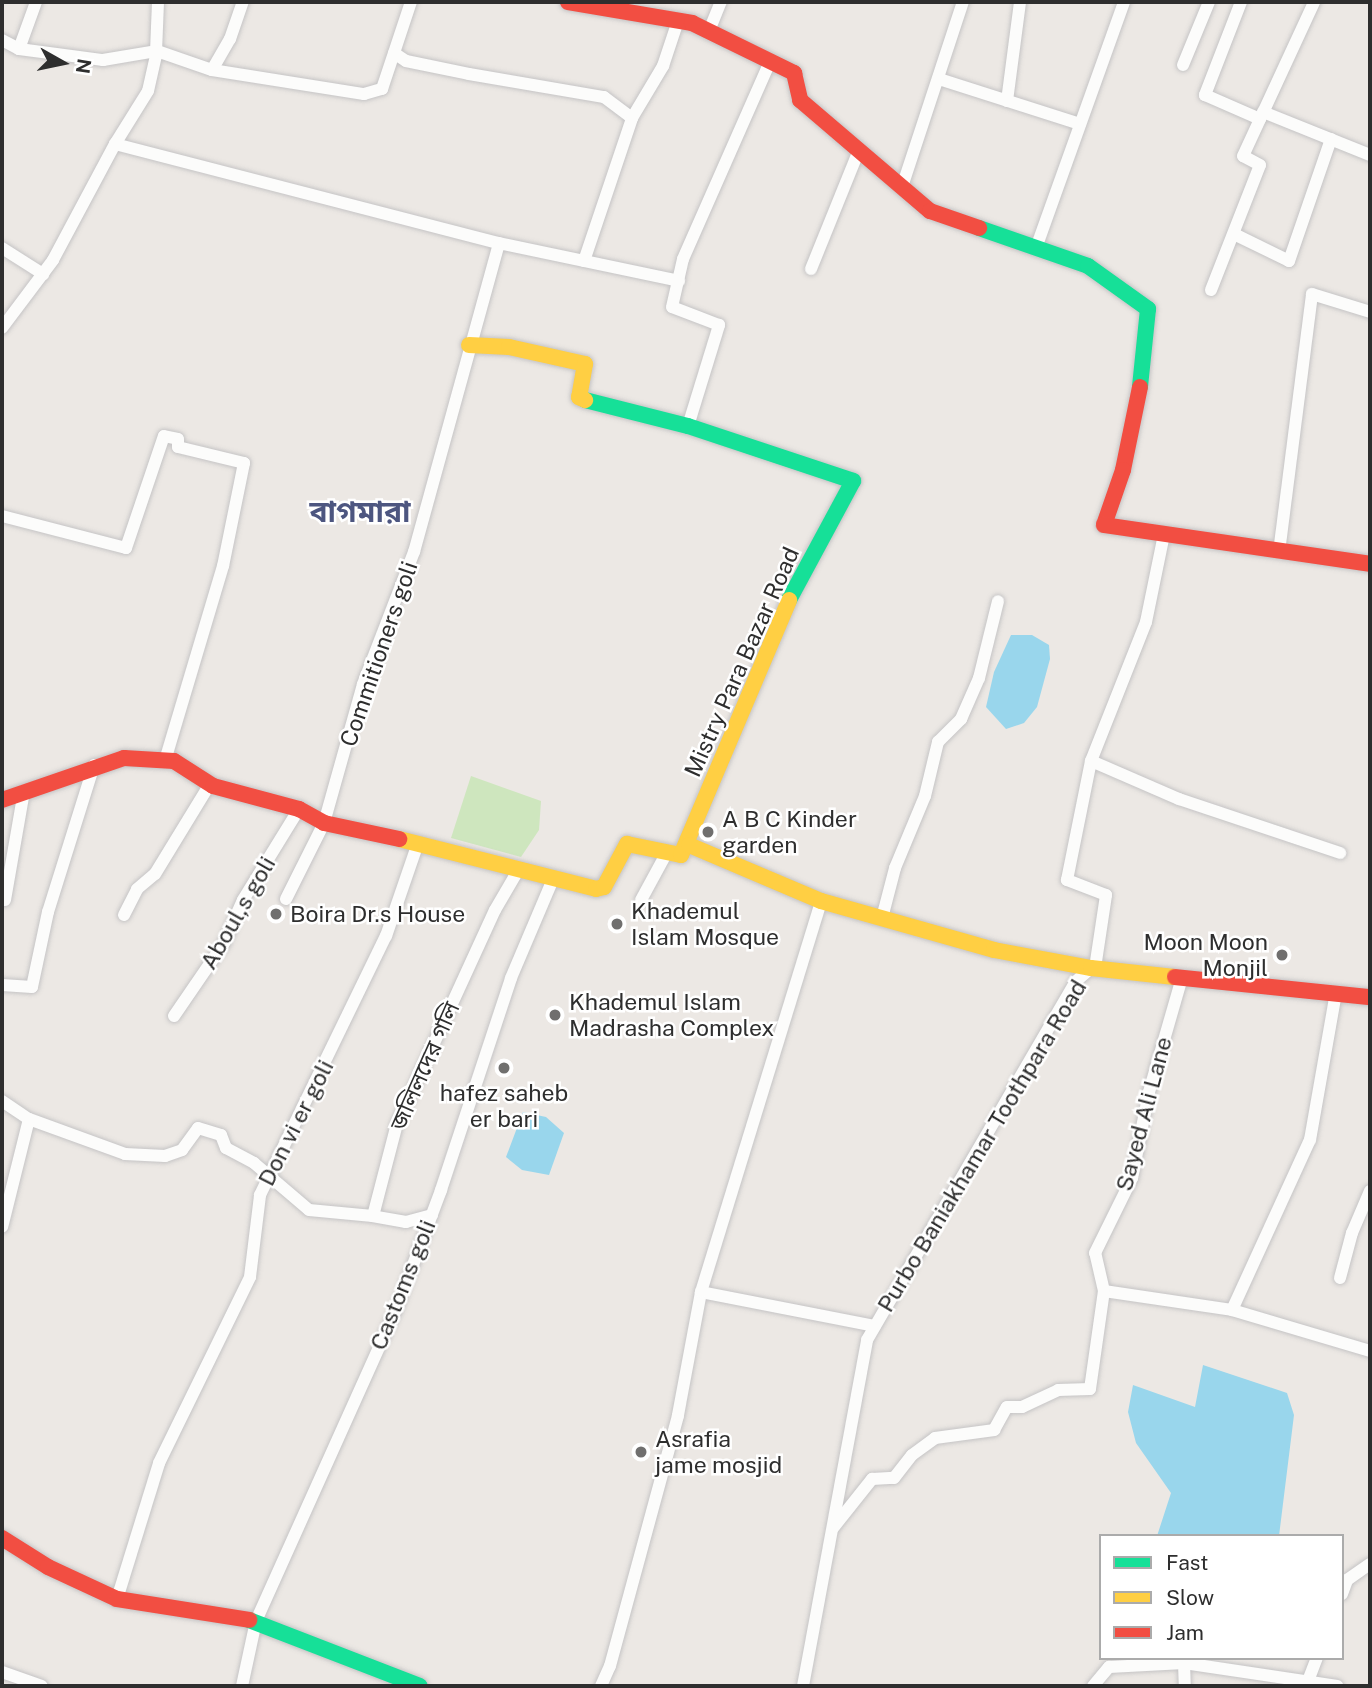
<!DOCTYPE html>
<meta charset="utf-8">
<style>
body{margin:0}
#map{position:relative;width:1372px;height:1688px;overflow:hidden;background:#ece8e4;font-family:"Public Sans","Noto Sans Bengali",sans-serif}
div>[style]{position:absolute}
.green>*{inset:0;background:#cee6be}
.water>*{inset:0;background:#99d6ec}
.roads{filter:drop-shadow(0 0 2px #c5c4c5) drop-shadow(0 0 2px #c5c4c5)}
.street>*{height:12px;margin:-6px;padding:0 6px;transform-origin:6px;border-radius:6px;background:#fcfcfb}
.fast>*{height:16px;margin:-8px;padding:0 8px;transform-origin:8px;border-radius:8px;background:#16e098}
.slow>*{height:16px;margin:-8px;padding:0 8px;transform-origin:8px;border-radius:8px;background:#ffcf43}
.jam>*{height:16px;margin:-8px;padding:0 8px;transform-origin:8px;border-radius:8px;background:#f24e42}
.dots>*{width:19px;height:19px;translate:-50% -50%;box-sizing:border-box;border:4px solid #fff;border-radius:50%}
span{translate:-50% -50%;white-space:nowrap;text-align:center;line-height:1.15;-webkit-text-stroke:5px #fff;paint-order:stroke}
.street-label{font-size:23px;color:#2e2e2e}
.poi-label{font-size:23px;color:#2e2e2e}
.left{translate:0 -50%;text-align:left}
.right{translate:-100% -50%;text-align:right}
.district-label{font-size:30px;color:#4d5680;font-weight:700}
.frame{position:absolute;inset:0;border:4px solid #2e2e2e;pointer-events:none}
.legend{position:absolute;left:1099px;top:1534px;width:245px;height:126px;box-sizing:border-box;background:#fff;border:2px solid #ababab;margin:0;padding:9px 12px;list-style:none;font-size:21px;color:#2e2e2e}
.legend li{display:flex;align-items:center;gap:14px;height:35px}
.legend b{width:35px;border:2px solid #ababab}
.north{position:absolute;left:28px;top:28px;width:70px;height:70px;-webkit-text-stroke:5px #fff;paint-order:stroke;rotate:99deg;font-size:19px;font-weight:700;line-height:28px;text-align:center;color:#2e2e2e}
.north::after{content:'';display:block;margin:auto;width:24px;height:32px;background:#2e2e2e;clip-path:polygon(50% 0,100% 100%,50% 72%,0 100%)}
</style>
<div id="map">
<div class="green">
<i style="clip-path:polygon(471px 776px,541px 801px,539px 830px,521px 857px,451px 838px)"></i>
</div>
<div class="water">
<i style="clip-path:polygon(1011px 635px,1032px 635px,1049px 645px,1050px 659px,1037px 707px,1024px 723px,1006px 729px,986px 707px,994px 672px)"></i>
<i style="clip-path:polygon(523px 1112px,546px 1117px,564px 1133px,549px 1175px,522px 1170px,506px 1157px)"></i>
<i style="clip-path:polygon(1203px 1365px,1287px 1393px,1294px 1415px,1279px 1536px,1157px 1536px,1171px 1493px,1136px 1443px,1128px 1412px,1133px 1385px,1195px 1407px)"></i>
</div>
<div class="roads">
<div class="street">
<i style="left:1241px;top:2px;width:100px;rotate:111.2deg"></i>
<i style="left:1205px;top:95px;width:60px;rotate:23.6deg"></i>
<i style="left:709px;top:31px;width:31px;rotate:-68deg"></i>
<i style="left:2px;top:40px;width:19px;rotate:28deg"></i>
<i style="left:19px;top:49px;width:85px;rotate:7.5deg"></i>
<i style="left:103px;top:60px;width:55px;rotate:-9.5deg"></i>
<i style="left:157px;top:51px;width:58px;rotate:19.1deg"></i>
<i style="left:212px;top:70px;width:154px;rotate:9deg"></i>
<i style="left:364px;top:94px;width:19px;rotate:-16deg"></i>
<i style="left:382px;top:89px;width:92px;rotate:-71.6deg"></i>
<i style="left:19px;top:49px;width:50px;rotate:-70.1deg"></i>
<i style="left:156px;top:52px;width:50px;rotate:-87.7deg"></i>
<i style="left:394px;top:53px;width:14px;rotate:34deg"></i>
<i style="left:406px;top:61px;width:64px;rotate:11.7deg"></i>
<i style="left:469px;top:74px;width:137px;rotate:9.7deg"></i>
<i style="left:604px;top:97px;width:35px;rotate:37deg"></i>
<i style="left:1183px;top:65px;width:68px;rotate:-67.6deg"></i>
<i style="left:212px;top:70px;width:36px;rotate:-60deg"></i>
<i style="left:230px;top:39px;width:39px;rotate:-71deg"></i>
<i style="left:939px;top:79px;width:148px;rotate:17.7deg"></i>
<i style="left:1007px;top:101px;width:100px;rotate:-82.5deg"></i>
<i style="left:1263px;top:112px;width:115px;rotate:21.9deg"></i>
<i style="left:115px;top:144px;width:397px;rotate:14.5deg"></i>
<i style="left:499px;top:243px;width:184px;rotate:11.9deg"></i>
<i style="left:902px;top:187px;width:195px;rotate:-71.8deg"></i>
<i style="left:1236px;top:235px;width:59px;rotate:26.1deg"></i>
<i style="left:1289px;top:261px;width:129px;rotate:-71deg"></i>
<i style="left:2px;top:248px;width:49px;rotate:32.4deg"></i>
<i style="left:1036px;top:248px;width:261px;rotate:-70.3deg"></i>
<i style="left:584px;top:261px;width:151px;rotate:-71.4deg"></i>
<i style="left:632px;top:118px;width:61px;rotate:-59.2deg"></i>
<i style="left:663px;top:66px;width:47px;rotate:-71.6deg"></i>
<i style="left:811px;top:269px;width:128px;rotate:-68deg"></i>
<i style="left:1211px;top:290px;width:134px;rotate:-68.6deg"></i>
<i style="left:1260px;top:165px;width:19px;rotate:-152deg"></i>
<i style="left:1243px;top:156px;width:170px;rotate:-65.2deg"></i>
<i style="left:2px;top:328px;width:85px;rotate:-53.1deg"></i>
<i style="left:53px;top:260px;width:132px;rotate:-61.9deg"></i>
<i style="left:115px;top:144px;width:62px;rotate:-58.1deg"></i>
<i style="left:148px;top:91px;width:41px;rotate:-77.3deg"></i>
<i style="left:688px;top:426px;width:106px;rotate:-72.9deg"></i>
<i style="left:719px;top:325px;width:50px;rotate:-159deg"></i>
<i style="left:672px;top:307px;width:49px;rotate:-77.1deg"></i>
<i style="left:683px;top:259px;width:215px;rotate:-66.2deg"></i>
<i style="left:2px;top:516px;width:128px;rotate:14.5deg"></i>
<i style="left:126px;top:548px;width:118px;rotate:-71.3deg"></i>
<i style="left:164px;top:436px;width:14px;rotate:12deg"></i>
<i style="left:178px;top:439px;width:8px;rotate:90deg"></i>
<i style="left:178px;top:447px;width:68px;rotate:13.6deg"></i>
<i style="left:244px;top:463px;width:105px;rotate:101.5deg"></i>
<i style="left:223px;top:566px;width:203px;rotate:106.6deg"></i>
<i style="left:1279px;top:552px;width:260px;rotate:-82.7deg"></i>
<i style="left:1312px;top:294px;width:61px;rotate:17.2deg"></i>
<i style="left:1091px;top:761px;width:96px;rotate:23.4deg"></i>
<i style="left:1179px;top:799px;width:170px;rotate:18.5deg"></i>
<i style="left:286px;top:899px;width:85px;rotate:-63.4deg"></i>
<i style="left:324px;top:823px;width:144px;rotate:-74.3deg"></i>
<i style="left:363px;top:684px;width:142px;rotate:-68.9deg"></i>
<i style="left:414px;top:552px;width:320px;rotate:-74.6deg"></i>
<i style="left:5px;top:900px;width:111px;rotate:-80.1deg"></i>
<i style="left:641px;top:900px;width:52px;rotate:-61.5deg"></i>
<i style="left:124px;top:915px;width:29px;rotate:-63deg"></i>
<i style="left:137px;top:889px;width:23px;rotate:-40deg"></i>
<i style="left:155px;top:874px;width:105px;rotate:-58.6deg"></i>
<i style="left:882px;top:918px;width:52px;rotate:-75.4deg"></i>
<i style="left:895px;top:868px;width:78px;rotate:-67.4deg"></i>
<i style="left:925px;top:796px;width:56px;rotate:-76.5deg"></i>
<i style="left:938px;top:742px;width:33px;rotate:-45deg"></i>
<i style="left:961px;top:719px;width:45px;rotate:-66.3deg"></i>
<i style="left:979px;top:678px;width:79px;rotate:-76.1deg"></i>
<i style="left:1095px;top:968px;width:74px;rotate:-81.4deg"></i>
<i style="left:1106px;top:895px;width:42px;rotate:-159deg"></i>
<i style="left:1067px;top:880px;width:121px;rotate:-78.6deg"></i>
<i style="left:1091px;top:761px;width:149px;rotate:-68.4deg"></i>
<i style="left:1146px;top:622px;width:90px;rotate:-78.4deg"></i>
<i style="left:2px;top:985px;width:30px;rotate:4deg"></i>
<i style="left:32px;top:987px;width:77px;rotate:-78deg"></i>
<i style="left:48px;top:912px;width:154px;rotate:-72.6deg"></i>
<i style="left:174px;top:1016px;width:88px;rotate:-55.6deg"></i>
<i style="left:224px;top:943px;width:47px;rotate:-66.2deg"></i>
<i style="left:243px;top:900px;width:107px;rotate:-58.4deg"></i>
<i style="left:2px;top:1101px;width:32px;rotate:34deg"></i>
<i style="left:29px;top:1119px;width:111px;rotate:104deg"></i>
<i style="left:29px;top:1119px;width:102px;rotate:20deg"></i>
<i style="left:125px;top:1154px;width:40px;rotate:2.9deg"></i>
<i style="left:165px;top:1156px;width:18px;rotate:-19deg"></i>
<i style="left:182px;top:1150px;width:27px;rotate:-54deg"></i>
<i style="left:198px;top:1128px;width:24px;rotate:17deg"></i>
<i style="left:221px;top:1135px;width:14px;rotate:69deg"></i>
<i style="left:226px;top:1148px;width:32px;rotate:28deg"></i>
<i style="left:254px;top:1163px;width:72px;rotate:40.5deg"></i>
<i style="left:309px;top:1210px;width:64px;rotate:5.4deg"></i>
<i style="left:432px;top:1215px;width:27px;rotate:165deg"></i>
<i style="left:406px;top:1222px;width:34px;rotate:-170deg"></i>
<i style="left:373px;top:1216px;width:95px;rotate:-75.4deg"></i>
<i style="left:397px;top:1124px;width:235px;rotate:-65.4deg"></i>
<i style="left:495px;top:910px;width:48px;rotate:-59.7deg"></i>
<i style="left:1340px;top:1278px;width:47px;rotate:-75.1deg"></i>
<i style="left:1352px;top:1233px;width:46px;rotate:-66.8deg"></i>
<i style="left:1104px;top:1291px;width:129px;rotate:8.4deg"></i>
<i style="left:1232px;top:1310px;width:144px;rotate:16.5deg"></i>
<i style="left:701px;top:1292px;width:177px;rotate:11.1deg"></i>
<i style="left:1232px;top:1310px;width:187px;rotate:-65.4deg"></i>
<i style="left:1310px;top:1140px;width:149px;rotate:-80deg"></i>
<i style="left:833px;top:1528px;width:63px;rotate:-51.5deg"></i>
<i style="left:872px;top:1479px;width:22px;rotate:-3deg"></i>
<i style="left:894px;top:1478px;width:29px;rotate:-52deg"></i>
<i style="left:912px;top:1455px;width:29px;rotate:-36deg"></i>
<i style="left:935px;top:1438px;width:60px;rotate:-7.7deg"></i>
<i style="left:994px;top:1430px;width:26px;rotate:-61deg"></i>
<i style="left:1007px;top:1407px;width:15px"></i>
<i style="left:1022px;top:1407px;width:40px;rotate:-25deg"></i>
<i style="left:1058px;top:1390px;width:32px;rotate:-2deg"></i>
<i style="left:1090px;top:1389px;width:99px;rotate:-81.9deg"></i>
<i style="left:1104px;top:1291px;width:39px;rotate:-103deg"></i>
<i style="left:1095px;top:1253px;width:84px;rotate:-63.7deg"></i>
<i style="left:1132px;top:1178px;width:88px;rotate:-78.8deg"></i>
<i style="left:1149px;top:1092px;width:119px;rotate:-73.9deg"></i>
<i style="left:1342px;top:1594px;width:15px;rotate:-70deg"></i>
<i style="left:1347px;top:1580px;width:28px;rotate:-35deg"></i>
<i style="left:117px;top:1599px;width:142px;rotate:-72.8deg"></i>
<i style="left:159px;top:1463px;width:207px;rotate:-63.9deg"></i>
<i style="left:250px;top:1277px;width:83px;rotate:-83deg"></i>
<i style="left:260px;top:1195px;width:288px;rotate:-64.1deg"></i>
<i style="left:386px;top:936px;width:95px;rotate:-71deg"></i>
<i style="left:1184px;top:1663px;width:23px;rotate:88deg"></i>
<i style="left:2px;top:1672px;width:42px;rotate:19.3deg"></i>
<i style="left:1308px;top:1681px;width:25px;rotate:-69deg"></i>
<i style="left:242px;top:1686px;width:66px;rotate:-77.8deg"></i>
<i style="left:256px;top:1621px;width:341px;rotate:-65.8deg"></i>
<i style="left:396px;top:1310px;width:128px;rotate:-69.4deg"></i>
<i style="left:441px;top:1190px;width:223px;rotate:-71.7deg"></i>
<i style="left:511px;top:978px;width:108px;rotate:-67deg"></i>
<i style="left:601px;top:1686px;width:22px;rotate:-66deg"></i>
<i style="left:610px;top:1666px;width:260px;rotate:-74.8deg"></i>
<i style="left:678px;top:1415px;width:125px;rotate:-79.4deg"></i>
<i style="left:701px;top:1292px;width:409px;rotate:-72.9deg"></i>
<i style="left:803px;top:1686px;width:352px;rotate:-79.5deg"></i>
<i style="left:867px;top:1340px;width:414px;rotate:-59.8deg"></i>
<i style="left:1075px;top:982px;width:21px;rotate:-41deg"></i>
<i style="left:1093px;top:1686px;width:25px;rotate:-50deg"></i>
<i style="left:1109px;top:1667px;width:75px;rotate:-3.1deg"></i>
<i style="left:1184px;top:1663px;width:155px;rotate:8.5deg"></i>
</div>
<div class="fast">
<i style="left:979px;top:228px;width:115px;rotate:19.2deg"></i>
<i style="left:1088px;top:266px;width:74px;rotate:35.6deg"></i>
<i style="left:1148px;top:309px;width:78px;rotate:95.9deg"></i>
<i style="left:585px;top:400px;width:106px;rotate:14.2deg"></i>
<i style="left:688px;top:426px;width:174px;rotate:18.4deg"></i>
<i style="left:853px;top:481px;width:135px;rotate:118.3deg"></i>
<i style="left:249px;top:1620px;width:183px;rotate:21.1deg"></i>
</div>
<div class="slow">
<i style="left:469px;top:345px;width:40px;rotate:2.9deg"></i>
<i style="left:509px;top:347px;width:78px;rotate:12.6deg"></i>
<i style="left:585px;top:364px;width:34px;rotate:100deg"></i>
<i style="left:579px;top:397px;width:7px;rotate:27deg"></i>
<i style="left:399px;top:839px;width:203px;rotate:14.2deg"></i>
<i style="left:596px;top:889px;width:8px;rotate:-14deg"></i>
<i style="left:604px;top:887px;width:49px;rotate:-61.9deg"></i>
<i style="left:627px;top:844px;width:55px;rotate:11.5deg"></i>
<i style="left:681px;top:855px;width:277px;rotate:-67deg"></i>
<i style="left:689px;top:845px;width:143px;rotate:23deg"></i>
<i style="left:821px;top:901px;width:180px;rotate:15.8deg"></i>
<i style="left:994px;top:950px;width:99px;rotate:10.5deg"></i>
<i style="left:1091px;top:968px;width:84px;rotate:6.1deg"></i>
</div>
<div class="jam">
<i style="left:568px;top:2px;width:126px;rotate:9.6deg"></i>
<i style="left:692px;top:23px;width:114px;rotate:26.1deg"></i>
<i style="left:794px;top:73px;width:28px;rotate:77deg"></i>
<i style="left:800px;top:100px;width:171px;rotate:40.5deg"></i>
<i style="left:930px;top:211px;width:52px;rotate:19.1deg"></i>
<i style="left:1140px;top:387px;width:85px;rotate:101.6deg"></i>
<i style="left:1123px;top:470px;width:58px;rotate:109.1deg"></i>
<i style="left:1104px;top:525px;width:269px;rotate:8.3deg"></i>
<i style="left:2px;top:800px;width:129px;rotate:-19deg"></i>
<i style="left:124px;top:758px;width:50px;rotate:3.4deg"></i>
<i style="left:174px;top:761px;width:46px;rotate:32.7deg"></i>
<i style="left:213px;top:786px;width:89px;rotate:15deg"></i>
<i style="left:299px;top:809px;width:29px;rotate:29deg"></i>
<i style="left:324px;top:823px;width:77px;rotate:12deg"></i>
<i style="left:1175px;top:977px;width:196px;rotate:5.9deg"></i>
<i style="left:2px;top:1538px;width:54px;rotate:32.2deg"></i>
<i style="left:48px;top:1567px;width:76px;rotate:24.9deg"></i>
<i style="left:117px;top:1599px;width:134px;rotate:9deg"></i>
</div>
</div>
<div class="dots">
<i style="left:708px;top:832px;background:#706f6e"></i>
<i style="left:276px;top:914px;background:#706f6e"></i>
<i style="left:617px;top:924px;background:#706f6e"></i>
<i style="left:1282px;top:955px;background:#706f6e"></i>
<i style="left:555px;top:1015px;background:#706f6e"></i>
<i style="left:504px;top:1068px;background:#706f6e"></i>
<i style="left:641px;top:1452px;background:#706f6e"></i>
</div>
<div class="street-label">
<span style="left:379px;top:654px;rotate:-71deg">Commitioners goli</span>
<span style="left:742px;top:662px;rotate:-66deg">Mistry Para Bazar Road</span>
<span style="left:238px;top:913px;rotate:-60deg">Aboul,s goli</span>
<span style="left:425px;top:1066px;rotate:-66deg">জলিলদের গলি</span>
<span style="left:1144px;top:1114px;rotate:-75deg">Sayed Ali Lane</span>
<span style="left:296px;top:1123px;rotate:-63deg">Don vi er goli</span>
<span style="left:982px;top:1146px;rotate:-59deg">Purbo Baniakhamar Toothpara Road</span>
<span style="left:403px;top:1285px;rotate:-68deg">Castoms goli</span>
</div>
<div class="poi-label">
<span class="left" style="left:722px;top:832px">A B C Kinder<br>garden</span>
<span class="left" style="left:631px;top:924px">Khademul<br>Islam Mosque</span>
<span class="left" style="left:290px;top:914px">Boira Dr.s House</span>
<span class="right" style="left:1268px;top:955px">Moon Moon<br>Monjil</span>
<span class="left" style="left:569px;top:1015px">Khademul Islam<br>Madrasha Complex</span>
<span style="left:504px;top:1106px">hafez saheb<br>er bari</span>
<span class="left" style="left:655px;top:1452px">Asrafia<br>jame mosjid</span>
</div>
<div class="district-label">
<span style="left:360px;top:511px">বাগমারা</span>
</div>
<div class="frame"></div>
<ul class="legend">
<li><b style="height:9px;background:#16e098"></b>Fast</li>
<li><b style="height:9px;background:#ffcf43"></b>Slow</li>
<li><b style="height:9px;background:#f24e42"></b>Jam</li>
</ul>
<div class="north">N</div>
</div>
